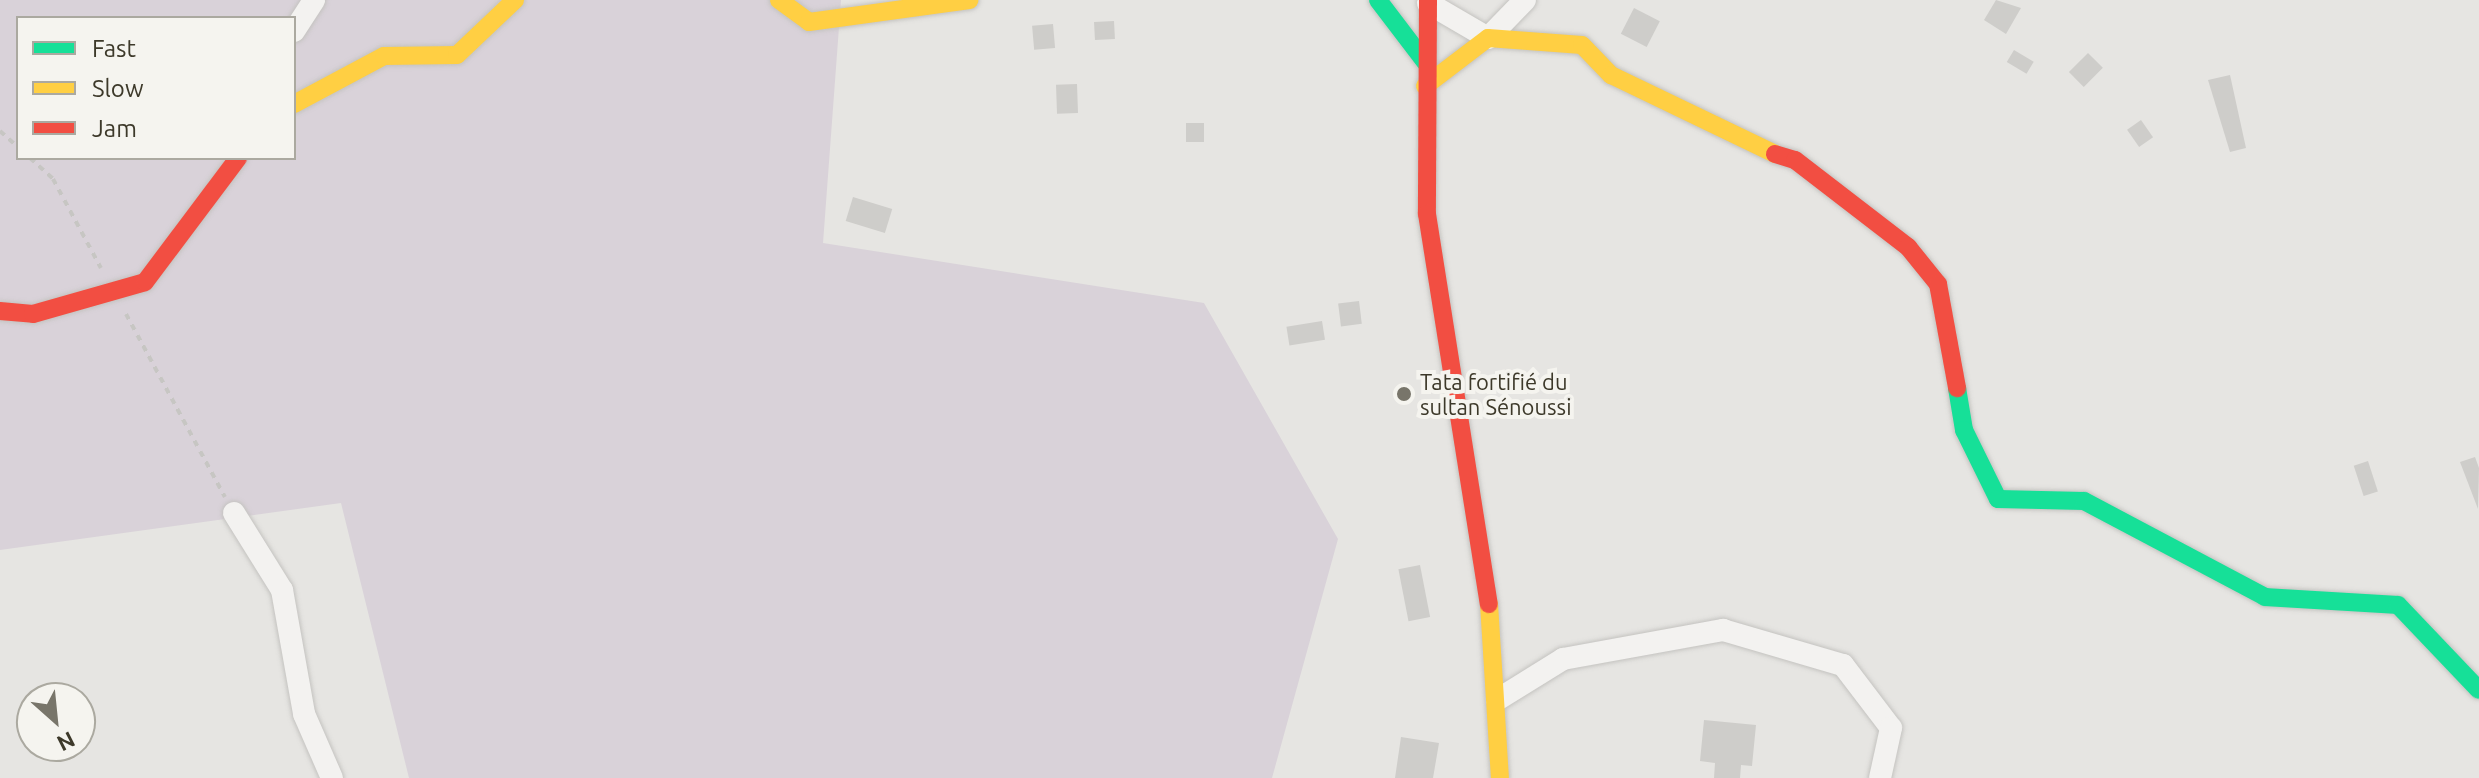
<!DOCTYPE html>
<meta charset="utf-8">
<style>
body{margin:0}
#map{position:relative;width:2479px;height:778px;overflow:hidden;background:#e6e5e2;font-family:Ubuntu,sans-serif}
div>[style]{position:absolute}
.green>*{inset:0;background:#d9d2d9}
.building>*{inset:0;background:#cecdca;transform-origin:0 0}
.path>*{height:4px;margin-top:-2px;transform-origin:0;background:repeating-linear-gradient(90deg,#c7c6c3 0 6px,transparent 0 12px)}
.roads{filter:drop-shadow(0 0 2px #c4c3c0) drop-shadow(0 0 2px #c4c3c0)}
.street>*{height:22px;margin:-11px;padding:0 11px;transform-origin:11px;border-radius:11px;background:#f3f2f0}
.fast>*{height:18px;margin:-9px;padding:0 9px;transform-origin:9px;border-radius:9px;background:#16e098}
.slow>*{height:18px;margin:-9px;padding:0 9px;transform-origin:9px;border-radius:9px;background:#ffcf43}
.jam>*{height:18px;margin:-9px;padding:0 9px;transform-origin:9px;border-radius:9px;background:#f24e42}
.dots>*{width:22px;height:22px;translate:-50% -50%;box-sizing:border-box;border:4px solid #f5f4ef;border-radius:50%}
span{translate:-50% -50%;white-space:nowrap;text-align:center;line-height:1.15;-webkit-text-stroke:8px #f5f4ef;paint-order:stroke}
.poi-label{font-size:22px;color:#3d392a}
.left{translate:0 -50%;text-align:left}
.legend{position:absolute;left:16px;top:16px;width:280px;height:144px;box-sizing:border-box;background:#f5f4ef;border:2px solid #aba9a0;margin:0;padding:10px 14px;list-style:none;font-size:24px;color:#3d392a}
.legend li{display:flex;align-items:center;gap:16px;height:40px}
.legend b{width:40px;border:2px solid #aba9a0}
.north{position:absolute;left:16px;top:682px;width:80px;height:80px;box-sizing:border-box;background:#f5f4ef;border:2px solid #aba9a0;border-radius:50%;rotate:153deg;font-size:22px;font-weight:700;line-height:32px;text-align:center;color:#3d392a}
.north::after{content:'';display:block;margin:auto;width:28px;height:36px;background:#78756a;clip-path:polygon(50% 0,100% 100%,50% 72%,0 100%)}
</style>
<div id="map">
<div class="green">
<i style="clip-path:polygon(evenodd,0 0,841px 0,823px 243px,1204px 303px,1338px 539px,1272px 778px,409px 778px,341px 503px,0 550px,0 0,18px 18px,294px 18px,294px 158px,18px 158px,18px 18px)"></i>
</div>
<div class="building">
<i style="clip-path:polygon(1996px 0,2021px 8px,2006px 34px,1984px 20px)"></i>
<i style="left:1634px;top:8px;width:29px;height:29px;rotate:27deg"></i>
<i style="left:1114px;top:21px;width:18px;height:20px;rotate:87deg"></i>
<i style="left:1053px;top:24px;width:24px;height:21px;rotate:85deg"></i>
<i style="left:2014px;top:50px;width:23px;height:14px;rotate:31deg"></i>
<i style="left:2088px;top:53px;width:21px;height:27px;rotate:45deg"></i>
<i style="clip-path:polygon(2230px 75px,2246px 148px,2230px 152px,2208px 80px)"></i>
<i style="left:1077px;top:84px;width:29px;height:21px;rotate:88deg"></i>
<i style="left:2141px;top:120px;width:21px;height:17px;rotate:55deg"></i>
<i style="left:1204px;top:123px;width:19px;height:18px;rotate:90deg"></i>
<i style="left:853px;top:197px;width:41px;height:25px;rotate:17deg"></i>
<i style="left:1359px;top:301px;width:23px;height:21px;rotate:83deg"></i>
<i style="left:1322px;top:321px;width:19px;height:36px;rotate:81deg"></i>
<i style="clip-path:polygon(2475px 457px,2479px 468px,2478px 509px,2460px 462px)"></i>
<i style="left:2368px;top:461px;width:32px;height:15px;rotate:72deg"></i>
<i style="left:1420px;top:565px;width:53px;height:22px;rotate:79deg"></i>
<i style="clip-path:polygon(1704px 720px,1756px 725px,1752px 766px,1741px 765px,1740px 778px,1714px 778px,1715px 763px,1700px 761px)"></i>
<i style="clip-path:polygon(1401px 737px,1439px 743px,1433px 778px,1395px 778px)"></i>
</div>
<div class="path">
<i style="left:0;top:131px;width:24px;rotate:42deg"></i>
<i style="left:30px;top:158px;width:31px;rotate:42deg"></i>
<i style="left:53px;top:179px;width:101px;rotate:61.7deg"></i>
<i style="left:126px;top:314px;width:208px;rotate:61.6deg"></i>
</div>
<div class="roads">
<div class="street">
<i style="left:1428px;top:3px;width:69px;rotate:30.3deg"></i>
<i style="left:1488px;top:38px;width:53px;rotate:-45.8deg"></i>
<i style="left:294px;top:31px;width:37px;rotate:-57deg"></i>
<i style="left:234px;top:513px;width:91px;rotate:58.1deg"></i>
<i style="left:282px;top:590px;width:126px;rotate:79.9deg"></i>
<i style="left:304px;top:714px;width:70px;rotate:66.4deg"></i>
<i style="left:1497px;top:700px;width:78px;rotate:-31.8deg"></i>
<i style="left:1563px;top:659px;width:163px;rotate:-10.3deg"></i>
<i style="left:1723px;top:630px;width:125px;rotate:16.3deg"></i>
<i style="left:1843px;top:665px;width:79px;rotate:52.7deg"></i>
<i style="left:1891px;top:728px;width:51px;rotate:102.4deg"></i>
</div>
<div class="fast">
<i style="left:1378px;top:0;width:79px;rotate:52.7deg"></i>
<i style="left:1957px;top:388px;width:43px;rotate:80.5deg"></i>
<i style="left:1964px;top:430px;width:77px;rotate:63.8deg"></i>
<i style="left:1998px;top:499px;width:86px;rotate:1.3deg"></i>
<i style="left:2084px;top:501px;width:205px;rotate:27.9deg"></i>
<i style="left:2265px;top:597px;width:133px;rotate:3.4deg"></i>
<i style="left:2398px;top:605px;width:117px;rotate:46.4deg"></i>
</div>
<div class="slow">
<i style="left:779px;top:0;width:37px;rotate:36deg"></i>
<i style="left:809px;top:22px;width:162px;rotate:-7.8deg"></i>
<i style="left:1425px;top:86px;width:79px;rotate:-37.3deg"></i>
<i style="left:1488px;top:38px;width:94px;rotate:4.3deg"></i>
<i style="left:1582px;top:45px;width:42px;rotate:46deg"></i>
<i style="left:1611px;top:75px;width:182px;rotate:25.7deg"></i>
<i style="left:294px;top:104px;width:102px;rotate:-28.1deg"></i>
<i style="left:384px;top:56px;width:73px;rotate:-0.8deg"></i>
<i style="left:457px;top:55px;width:80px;rotate:-43.5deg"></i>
<i style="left:1489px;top:604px;width:174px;rotate:86.4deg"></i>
</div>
<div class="jam">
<i style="left:1428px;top:0;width:214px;rotate:90.3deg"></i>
<i style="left:1427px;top:214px;width:395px;rotate:81deg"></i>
<i style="left:1775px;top:154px;width:21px;rotate:17deg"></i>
<i style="left:1795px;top:160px;width:143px;rotate:37.6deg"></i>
<i style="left:1908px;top:247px;width:48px;rotate:51deg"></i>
<i style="left:1938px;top:284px;width:106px;rotate:79.6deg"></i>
<i style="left:0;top:311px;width:33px;rotate:5deg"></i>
<i style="left:33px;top:314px;width:116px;rotate:-15.9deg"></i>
<i style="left:145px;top:282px;width:155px;rotate:-53.1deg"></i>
</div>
</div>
<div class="dots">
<i style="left:1404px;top:394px;background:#78756a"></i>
</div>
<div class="poi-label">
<span class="left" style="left:1420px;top:394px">Tata fortifié du<br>sultan Sénoussi</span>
</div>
<ul class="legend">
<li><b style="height:10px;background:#16e098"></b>Fast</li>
<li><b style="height:10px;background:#ffcf43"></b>Slow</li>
<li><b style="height:10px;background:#f24e42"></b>Jam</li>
</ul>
<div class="north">N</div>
</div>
